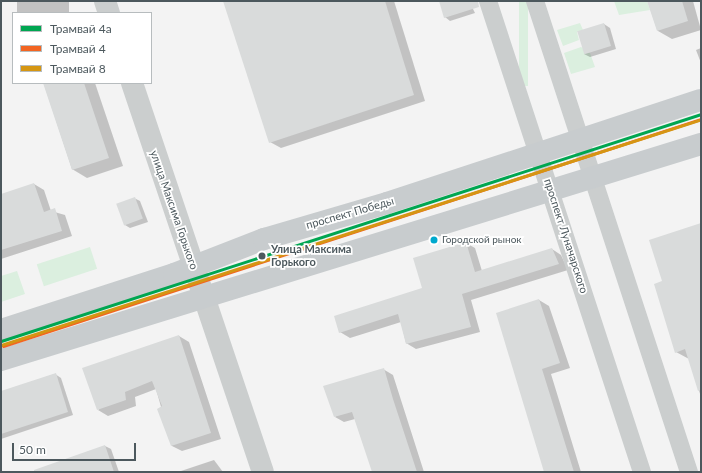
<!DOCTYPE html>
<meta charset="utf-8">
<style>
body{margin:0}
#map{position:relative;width:702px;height:473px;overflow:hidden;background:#f3f3f3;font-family:Lato,sans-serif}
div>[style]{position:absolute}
.green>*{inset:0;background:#dbefdf;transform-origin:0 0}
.shadow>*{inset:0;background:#0003;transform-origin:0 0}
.building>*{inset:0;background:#d9dbdb;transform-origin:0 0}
.minor>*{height:18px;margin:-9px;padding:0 9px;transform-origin:9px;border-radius:9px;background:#cbcece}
.tertiary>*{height:22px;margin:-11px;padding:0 11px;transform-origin:11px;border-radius:11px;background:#cbcece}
.primary>*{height:22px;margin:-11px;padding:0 11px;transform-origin:11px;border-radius:11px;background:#c8ccce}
.tram-1>*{height:3px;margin:-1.5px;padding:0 1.5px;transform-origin:1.5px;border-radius:1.5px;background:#00a651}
.tram-2>*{height:3px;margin:-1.5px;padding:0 1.5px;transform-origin:1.5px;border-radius:1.5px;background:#f26522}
.tram-3>*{height:3px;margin:-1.5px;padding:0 1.5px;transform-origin:1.5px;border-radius:1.5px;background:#d59613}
.dots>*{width:11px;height:11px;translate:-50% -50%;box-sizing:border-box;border:2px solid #fff;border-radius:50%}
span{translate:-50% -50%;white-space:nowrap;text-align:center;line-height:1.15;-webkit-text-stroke:3.5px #fff;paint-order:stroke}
.bus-label{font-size:10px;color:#4c585d}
.left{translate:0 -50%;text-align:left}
.street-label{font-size:11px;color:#4c585d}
.stop-label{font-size:11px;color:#4c585d;font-weight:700}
.frame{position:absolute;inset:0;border:2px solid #4c585d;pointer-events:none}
.legend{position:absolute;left:12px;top:12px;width:140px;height:72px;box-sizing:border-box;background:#fff;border:1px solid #b7bcbe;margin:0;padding:5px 7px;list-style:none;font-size:12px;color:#4c585d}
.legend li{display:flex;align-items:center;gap:8px;height:20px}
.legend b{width:20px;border:1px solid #b7bcbe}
.scale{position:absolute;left:12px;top:443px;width:124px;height:18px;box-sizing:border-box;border:2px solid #4c585d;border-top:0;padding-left:5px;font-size:12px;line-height:14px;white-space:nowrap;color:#4c585d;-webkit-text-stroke:3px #fff;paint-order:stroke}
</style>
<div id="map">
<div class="green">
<i style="left:519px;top:1px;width:9px;height:85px"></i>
<i style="clip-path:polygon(614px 1px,647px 1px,650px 10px,619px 15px)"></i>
<i style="clip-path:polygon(580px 23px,583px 30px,577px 32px,579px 40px,563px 46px,557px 30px)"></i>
<i style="clip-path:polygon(581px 47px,590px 53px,595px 67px,571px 74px,564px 53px)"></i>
<i style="left:90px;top:247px;width:23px;height:56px;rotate:72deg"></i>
<i style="clip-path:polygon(17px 271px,25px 294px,1px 302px,1px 276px)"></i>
</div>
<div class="shadow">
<i style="left:17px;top:1px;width:52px;height:13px"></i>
<i style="clip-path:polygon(228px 1px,394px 1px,425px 101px,281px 148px,270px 142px)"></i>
<i style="clip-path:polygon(440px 1px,469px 1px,475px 13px,450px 21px,445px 17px)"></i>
<i style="clip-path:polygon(648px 1px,693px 1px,701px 30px,672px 39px,658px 31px)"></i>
<i style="clip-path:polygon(604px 24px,610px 28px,616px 49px,590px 57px,584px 54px)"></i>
<i style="clip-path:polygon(701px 48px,701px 63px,696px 50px)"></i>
<i style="clip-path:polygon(44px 83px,95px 83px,123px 166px,87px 178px,72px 169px)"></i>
<i style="clip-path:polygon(34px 184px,44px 190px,51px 211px,65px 215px,72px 236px,1px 259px,1px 195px)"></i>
<i style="clip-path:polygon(134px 198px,140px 201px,148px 222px,130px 228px,125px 225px)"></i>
<i style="clip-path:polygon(701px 225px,701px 397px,689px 359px,676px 352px,663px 282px)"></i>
<i style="clip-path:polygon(466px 243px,475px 248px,482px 271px,552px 249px,561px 255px,568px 270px,471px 300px,480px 332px,416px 349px,406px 343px,401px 322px,350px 338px,340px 332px,424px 289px)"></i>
<i style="clip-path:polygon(539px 300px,549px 306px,570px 368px,551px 374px,581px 472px,545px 472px)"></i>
<i style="clip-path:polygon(179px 336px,189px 342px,221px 439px,182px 451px,172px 446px,156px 389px,135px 397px,136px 406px,108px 416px,98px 410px)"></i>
<i style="clip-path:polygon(383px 369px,393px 375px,424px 472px,373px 472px,355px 419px,344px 422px,335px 417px)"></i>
<i style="clip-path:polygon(55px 374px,61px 378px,73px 415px,1px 439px,1px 392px)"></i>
<i style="clip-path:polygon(105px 446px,111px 449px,119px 472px,55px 472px)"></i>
<i style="clip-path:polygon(214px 460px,223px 472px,181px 472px,181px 471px)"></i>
</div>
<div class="building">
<i style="clip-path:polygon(223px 1px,385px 1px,414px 95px,269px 143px)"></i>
<i style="clip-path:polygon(439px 1px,478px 1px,479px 7px,444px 18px)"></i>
<i style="clip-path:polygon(647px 1px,682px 1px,688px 21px,657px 31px)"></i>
<i style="left:604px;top:23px;width:24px;height:28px;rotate:73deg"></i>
<i style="clip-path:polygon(43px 83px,84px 83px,109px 158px,72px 170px)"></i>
<i style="clip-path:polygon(34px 183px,44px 212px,55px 208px,62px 231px,1px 250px,1px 194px)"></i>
<i style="left:135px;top:197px;width:23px;height:20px;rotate:70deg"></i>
<i style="clip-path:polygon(701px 223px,701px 390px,698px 391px,685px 349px,675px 353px,654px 284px,662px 281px,649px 240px)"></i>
<i style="clip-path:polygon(466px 242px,475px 272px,552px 248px,559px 264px,462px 294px,471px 327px,406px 344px,398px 314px,339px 333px,334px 316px,422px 288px,413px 258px)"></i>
<i style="clip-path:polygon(539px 299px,560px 363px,542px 369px,574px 472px,544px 472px,496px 313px)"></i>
<i style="clip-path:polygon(179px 335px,211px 433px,171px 446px,157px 409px,162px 406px,152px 381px,125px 392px,126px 400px,97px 410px,82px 368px)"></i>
<i style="clip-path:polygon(384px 368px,393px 399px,417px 472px,372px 472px,352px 412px,334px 417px,323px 386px)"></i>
<i style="clip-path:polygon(56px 373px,68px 412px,1px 434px,1px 391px)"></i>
<i style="clip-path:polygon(105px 445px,114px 472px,34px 472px,34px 470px)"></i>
</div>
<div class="minor">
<i style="left:488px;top:1px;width:496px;rotate:71.9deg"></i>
<i style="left:535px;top:1px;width:496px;rotate:71.9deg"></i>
</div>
<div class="tertiary">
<i style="left:105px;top:1px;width:13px;rotate:72deg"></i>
<i style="left:132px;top:83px;width:410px;rotate:71.4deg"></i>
</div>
<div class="primary">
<i style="left:1px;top:330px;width:182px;rotate:-17.9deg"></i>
<i style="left:174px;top:274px;width:97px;rotate:-21.3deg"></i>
<i style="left:264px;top:239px;width:128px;rotate:-16.3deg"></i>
<i style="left:387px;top:203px;width:330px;rotate:-18.2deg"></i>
<i style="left:1px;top:360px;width:733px;rotate:-17.15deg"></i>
</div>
<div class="tram-1">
<i style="left:1px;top:341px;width:736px;rotate:-17.97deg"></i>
</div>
<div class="tram-2">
<i style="left:3px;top:346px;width:734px;rotate:-18.02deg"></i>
</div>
<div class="tram-3">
<i style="left:1px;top:345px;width:733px;rotate:-17.87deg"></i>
</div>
<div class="dots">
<i style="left:434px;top:240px;background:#00a9ce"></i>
<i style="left:262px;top:256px;background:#4c585d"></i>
</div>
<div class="bus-label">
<span class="left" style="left:442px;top:240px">Городской рынок</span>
</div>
<div class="street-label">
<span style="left:174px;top:210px;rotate:71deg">улица Максима Горького</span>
<span style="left:350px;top:213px;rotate:-16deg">проспект Победы</span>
<span style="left:566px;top:236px;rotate:72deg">проспект Луначарского</span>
</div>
<div class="stop-label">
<span class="left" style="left:271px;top:256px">Улица Максима<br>Горького</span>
</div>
<div class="frame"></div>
<ul class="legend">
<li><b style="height:5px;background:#00a651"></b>Трамвай 4а</li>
<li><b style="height:5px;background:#f26522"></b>Трамвай 4</li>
<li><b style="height:5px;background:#d59613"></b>Трамвай 8</li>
</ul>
<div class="scale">50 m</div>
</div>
